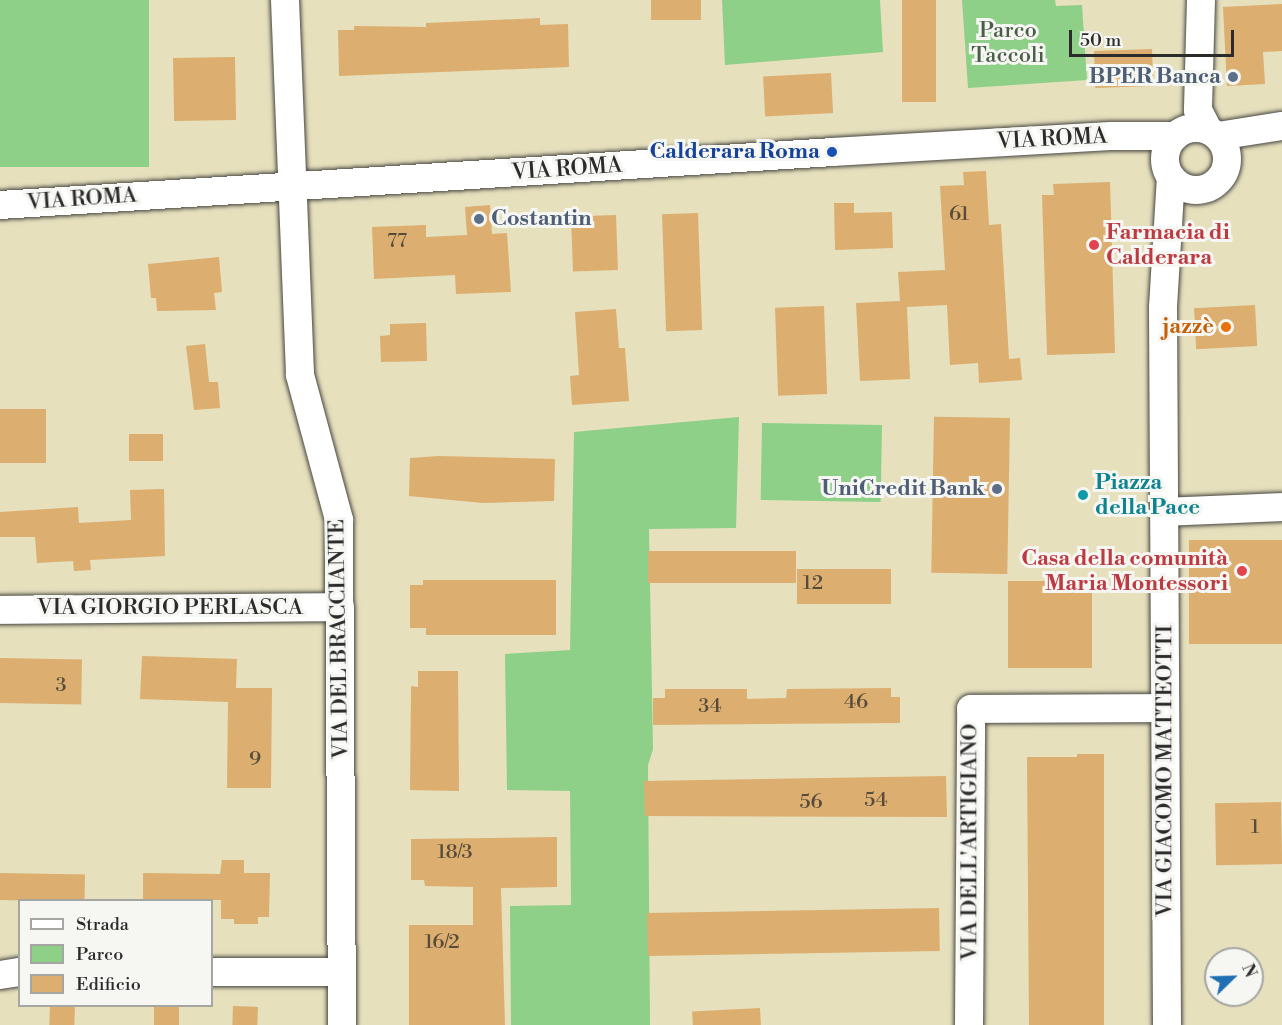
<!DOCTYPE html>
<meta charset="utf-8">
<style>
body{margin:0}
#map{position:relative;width:1282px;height:1025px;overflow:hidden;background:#e6e0bd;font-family:"Libre Bodoni",serif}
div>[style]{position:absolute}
.green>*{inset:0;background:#8ed088;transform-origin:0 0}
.building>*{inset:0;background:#dcae6f;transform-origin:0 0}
.roads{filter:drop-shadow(0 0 2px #474641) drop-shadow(0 0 2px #474641)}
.minor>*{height:28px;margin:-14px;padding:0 14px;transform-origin:14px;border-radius:14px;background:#fff}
.minor>.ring{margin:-14px;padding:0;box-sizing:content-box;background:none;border:28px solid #fff;border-radius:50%}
.dots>*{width:16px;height:16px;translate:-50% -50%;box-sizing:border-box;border:3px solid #f6f6f2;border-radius:50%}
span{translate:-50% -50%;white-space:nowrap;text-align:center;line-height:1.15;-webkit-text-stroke:6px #f6f6f2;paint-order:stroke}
.number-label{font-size:20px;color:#574c3c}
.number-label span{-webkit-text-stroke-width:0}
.park-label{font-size:22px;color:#495d47}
.service-label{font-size:22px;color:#4e5e75;font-weight:700}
.right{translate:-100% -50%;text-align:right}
.left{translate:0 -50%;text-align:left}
.street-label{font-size:22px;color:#2b2b2b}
.transit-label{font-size:22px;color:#164399;font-weight:700}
.health-label{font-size:22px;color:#be3a42;font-weight:700}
.food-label{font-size:22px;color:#c56008;font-weight:700}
.culture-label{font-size:22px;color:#0d838f;font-weight:700}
.legend{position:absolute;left:18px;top:899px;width:195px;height:108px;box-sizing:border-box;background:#f6f6f2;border:2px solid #a5a5a2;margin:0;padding:8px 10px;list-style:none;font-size:18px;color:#2b2b2b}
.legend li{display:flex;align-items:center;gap:12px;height:30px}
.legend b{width:30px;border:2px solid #a5a5a2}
.north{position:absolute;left:1204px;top:947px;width:60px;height:60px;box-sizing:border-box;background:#f6f6f2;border:2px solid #a5a5a2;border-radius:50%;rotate:67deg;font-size:16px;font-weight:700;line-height:24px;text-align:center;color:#2b2b2b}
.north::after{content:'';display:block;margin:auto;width:21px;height:27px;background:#1f6fb2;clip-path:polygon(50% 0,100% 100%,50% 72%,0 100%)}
.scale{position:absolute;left:1069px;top:30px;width:165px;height:27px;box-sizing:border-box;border:3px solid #2b2b2b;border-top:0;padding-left:8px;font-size:18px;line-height:21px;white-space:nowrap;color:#2b2b2b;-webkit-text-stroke:4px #f6f6f2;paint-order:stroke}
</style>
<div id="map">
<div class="green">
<i style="left:0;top:0;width:149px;height:167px"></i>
<i style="clip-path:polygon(722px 0,880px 0,883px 52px,725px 65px)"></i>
<i style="clip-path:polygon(962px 0,1055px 0,1056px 6px,1082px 5px,1087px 80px,968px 88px)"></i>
<i style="clip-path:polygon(739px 417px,736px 528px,649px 529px,653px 749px,648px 765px,650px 1025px,511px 1025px,510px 906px,571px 905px,570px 791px,507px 790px,505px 654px,570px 650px,574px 432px)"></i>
<i style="left:762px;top:423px;width:120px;height:77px;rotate:1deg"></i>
</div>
<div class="building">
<i style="left:651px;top:0;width:50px;height:20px"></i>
<i style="left:902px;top:0;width:34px;height:102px"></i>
<i style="clip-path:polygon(1282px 4px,1282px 51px,1263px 52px,1265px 84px,1227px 86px,1223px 7px)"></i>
<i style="clip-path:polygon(540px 18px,540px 25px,568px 24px,569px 67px,339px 76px,338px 30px,354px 30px,354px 26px,426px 27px,426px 23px)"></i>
<i style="left:1152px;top:49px;width:37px;height:58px;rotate:88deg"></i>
<i style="left:235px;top:57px;width:63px;height:62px;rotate:89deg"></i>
<i style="left:831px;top:73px;width:40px;height:68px;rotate:87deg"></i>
<i style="clip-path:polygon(986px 171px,989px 225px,1001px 224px,1009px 359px,1020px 358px,1022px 380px,979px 383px,978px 363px,950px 365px,947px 305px,907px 307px,910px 379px,860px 381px,856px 303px,900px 301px,898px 272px,945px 270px,940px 186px,964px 185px,963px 172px)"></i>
<i style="clip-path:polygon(1110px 182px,1115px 353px,1047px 355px,1042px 195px,1054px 195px,1053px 184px)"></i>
<i style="clip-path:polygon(834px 203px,854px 203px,854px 213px,892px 212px,893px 248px,835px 250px)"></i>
<i style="clip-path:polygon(490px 205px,492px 234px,507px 233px,511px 292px,456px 294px,455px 275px,374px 279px,372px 227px,426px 225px,426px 237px,467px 235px,465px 207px)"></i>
<i style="left:698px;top:213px;width:117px;height:36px;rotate:88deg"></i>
<i style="left:616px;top:215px;width:55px;height:45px;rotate:88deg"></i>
<i style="clip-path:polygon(219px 257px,222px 292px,214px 293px,216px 310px,157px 311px,156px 298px,151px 298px,148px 264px)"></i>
<i style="left:1255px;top:305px;width:41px;height:61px;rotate:87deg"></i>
<i style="left:824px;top:306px;width:88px;height:49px;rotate:88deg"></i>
<i style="clip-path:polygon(616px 309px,619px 348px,625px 348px,629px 401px,572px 405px,570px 376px,579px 375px,575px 312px)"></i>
<i style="clip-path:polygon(426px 323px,427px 361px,381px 362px,380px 336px,390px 335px,390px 324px)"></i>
<i style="clip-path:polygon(205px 344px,209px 382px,218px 382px,220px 408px,194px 410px,186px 346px)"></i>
<i style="left:0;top:409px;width:46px;height:54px"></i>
<i style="left:1010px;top:418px;width:156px;height:76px;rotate:91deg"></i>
<i style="left:163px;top:434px;width:27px;height:34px;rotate:90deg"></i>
<i style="clip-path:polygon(439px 456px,555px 459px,554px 501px,483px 503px,409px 496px,410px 458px)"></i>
<i style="clip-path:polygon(164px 489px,165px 556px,90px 560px,91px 570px,74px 571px,73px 561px,37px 563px,35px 537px,0 537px,0 512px,78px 507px,79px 523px,131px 520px,130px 490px)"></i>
<i style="left:1282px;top:540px;width:104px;height:93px;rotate:90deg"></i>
<i style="left:796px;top:551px;width:32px;height:148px;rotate:90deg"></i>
<i style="left:891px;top:569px;width:35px;height:94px;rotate:90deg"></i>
<i style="clip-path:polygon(423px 580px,556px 580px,556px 635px,426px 635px,426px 628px,410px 628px,410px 585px,423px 585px)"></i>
<i style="left:1008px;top:581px;width:84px;height:87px"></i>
<i style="clip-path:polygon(142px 656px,237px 659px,236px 688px,272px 688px,271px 788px,227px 788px,228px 702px,140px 699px)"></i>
<i style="left:0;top:658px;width:82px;height:45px;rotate:1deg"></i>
<i style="clip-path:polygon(418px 671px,458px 671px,459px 791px,410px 790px,411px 686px,418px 687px)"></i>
<i style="clip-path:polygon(891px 688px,891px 697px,900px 697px,900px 723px,653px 725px,653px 698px,665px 698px,665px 689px,747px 689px,747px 699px,786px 698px,787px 689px)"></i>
<i style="clip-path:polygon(1077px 754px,1104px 754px,1104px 1025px,1029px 1025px,1027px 757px,1077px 757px)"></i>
<i style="clip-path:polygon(946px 776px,947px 817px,645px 816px,644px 781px)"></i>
<i style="left:1281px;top:802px;width:62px;height:66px;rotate:89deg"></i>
<i style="clip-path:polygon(557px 837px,557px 887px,501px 888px,505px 1025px,409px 1025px,409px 925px,473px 925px,473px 887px,425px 886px,424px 880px,411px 880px,411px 839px)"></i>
<i style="clip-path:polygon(222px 860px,244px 860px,244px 873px,270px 873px,269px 917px,258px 917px,258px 924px,234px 924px,234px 919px,221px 919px,221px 900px,143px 900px,143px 873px,220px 874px)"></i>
<i style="left:0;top:873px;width:85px;height:27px;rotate:1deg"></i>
<i style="left:939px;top:908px;width:43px;height:292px;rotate:89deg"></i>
<i style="left:50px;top:1005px;width:25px;height:20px;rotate:2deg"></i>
<i style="left:154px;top:1005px;width:25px;height:20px"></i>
<i style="left:233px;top:1006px;width:25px;height:19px;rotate:2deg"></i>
<i style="left:760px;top:1008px;width:17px;height:68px;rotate:87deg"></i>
</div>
<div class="roads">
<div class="minor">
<i style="left:285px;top:0;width:375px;rotate:87.7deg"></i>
<i style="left:300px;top:375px;width:150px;rotate:74.9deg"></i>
<i style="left:339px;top:520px;width:505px;rotate:89.66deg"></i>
<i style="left:1201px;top:0;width:110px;rotate:91.6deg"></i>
<i style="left:1198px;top:110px;width:22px;rotate:63deg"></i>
<i class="ring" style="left:1165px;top:128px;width:34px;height:34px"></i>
<i style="left:1218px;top:136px;width:65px;rotate:-8.9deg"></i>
<i style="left:0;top:205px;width:834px;rotate:-3.64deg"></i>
<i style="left:832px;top:152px;width:279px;rotate:-3.3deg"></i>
<i style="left:1111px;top:136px;width:64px"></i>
<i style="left:1164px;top:512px;width:118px;rotate:-2.4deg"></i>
<i style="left:0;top:610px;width:340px;rotate:-0.5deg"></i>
<i style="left:212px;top:972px;width:130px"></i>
<i style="left:0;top:975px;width:20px;rotate:-9deg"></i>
<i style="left:969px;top:1025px;width:316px;rotate:-89.6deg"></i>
<i style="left:971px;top:709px;width:193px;rotate:-0.3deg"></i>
<i style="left:1167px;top:1025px;width:718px;rotate:-90.32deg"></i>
<i style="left:1163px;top:307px;width:130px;rotate:-86.5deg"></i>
</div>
</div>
<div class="dots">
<i style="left:1233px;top:77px;background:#5c6f8a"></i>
<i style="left:832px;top:152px;background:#1a4fb4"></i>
<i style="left:479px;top:219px;background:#5c6f8a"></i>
<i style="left:1094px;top:245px;background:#e0444e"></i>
<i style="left:1226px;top:327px;background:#e8710a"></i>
<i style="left:997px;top:489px;background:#5c6f8a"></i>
<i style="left:1083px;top:495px;background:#0f9aa8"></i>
<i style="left:1242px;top:571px;background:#e0444e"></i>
</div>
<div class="number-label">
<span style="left:959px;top:214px">61</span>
<span style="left:397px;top:241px">77</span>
<span style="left:813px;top:583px">12</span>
<span style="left:61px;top:685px">3</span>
<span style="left:856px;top:702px">46</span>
<span style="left:710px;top:706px">34</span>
<span style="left:255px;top:759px">9</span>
<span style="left:876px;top:800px">54</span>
<span style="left:811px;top:802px">56</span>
<span style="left:1255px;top:827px">1</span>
<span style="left:455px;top:852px">18/3</span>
<span style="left:442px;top:942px">16/2</span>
</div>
<div class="park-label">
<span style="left:1008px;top:43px">Parco<br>Taccoli</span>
</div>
<div class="service-label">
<span class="right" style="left:1221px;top:77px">BPER Banca</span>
<span class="left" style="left:491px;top:219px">Costantin</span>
<span class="right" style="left:985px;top:489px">UniCredit Bank</span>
</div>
<div class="street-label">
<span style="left:1052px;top:139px;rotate:-3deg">VIA ROMA</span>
<span style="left:567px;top:169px;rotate:-4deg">VIA ROMA</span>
<span style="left:82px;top:199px;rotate:-4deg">VIA ROMA</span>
<span style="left:170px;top:608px">VIA GIORGIO PERLASCA</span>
<span style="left:339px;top:639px;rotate:-91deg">VIA DEL BRACCIANTE</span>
<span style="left:1165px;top:771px;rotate:-90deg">VIA GIACOMO MATTEOTTI</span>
<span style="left:970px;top:842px;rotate:-90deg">VIA DELL'ARTIGIANO</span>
</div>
<div class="transit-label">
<span class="right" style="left:820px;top:152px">Calderara Roma</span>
</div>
<div class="health-label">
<span class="left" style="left:1106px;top:245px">Farmacia di<br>Calderara</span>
<span class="right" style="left:1228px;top:571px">Casa della comunità<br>Maria Montessori</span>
</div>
<div class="food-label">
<span class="right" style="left:1214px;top:327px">jazzè</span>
</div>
<div class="culture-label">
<span class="left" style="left:1095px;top:495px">Piazza<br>della Pace</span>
</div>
<ul class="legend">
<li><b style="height:8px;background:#fff"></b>Strada</li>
<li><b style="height:16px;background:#8ed088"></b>Parco</li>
<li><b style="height:16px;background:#dcae6f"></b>Edificio</li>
</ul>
<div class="north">N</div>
<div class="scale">50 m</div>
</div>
